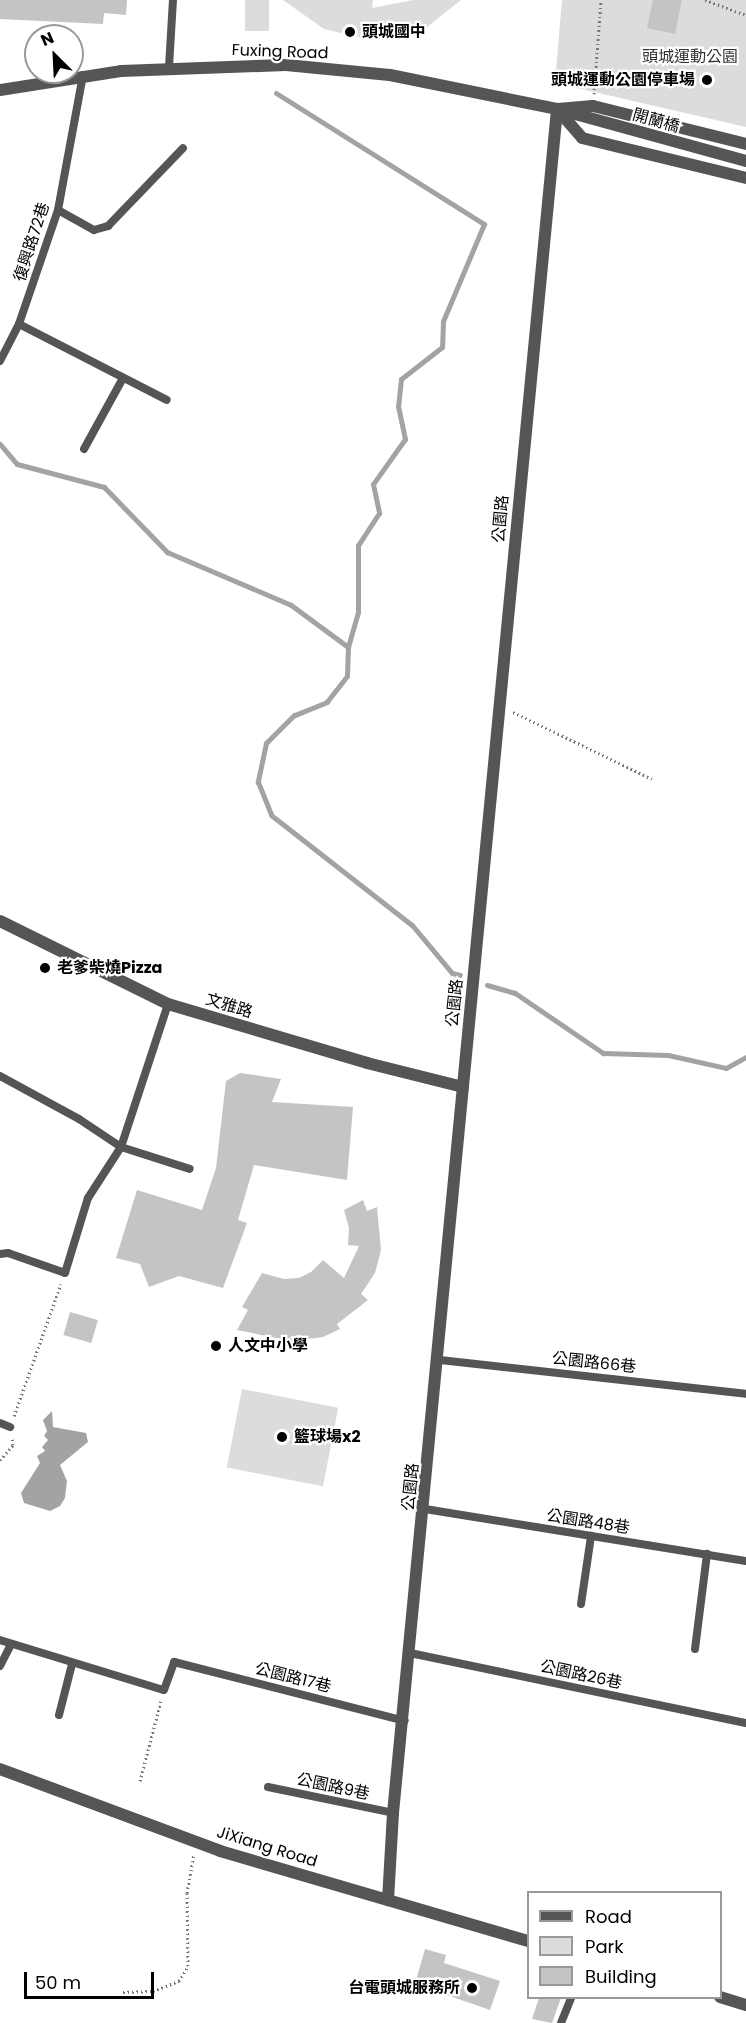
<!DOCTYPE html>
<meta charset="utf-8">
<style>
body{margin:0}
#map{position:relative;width:746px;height:2023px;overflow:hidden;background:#fff;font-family:Poppins,"Noto Sans TC",sans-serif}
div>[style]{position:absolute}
.green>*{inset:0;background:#dcdcdc;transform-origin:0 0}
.water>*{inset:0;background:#a3a3a3}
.stream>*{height:5px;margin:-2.5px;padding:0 2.5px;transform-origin:2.5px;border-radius:2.5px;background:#a3a3a3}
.building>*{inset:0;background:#c4c4c4;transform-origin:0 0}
.path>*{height:3px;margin-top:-1.5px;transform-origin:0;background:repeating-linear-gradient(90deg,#777 0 1.5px,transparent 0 4.5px)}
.service>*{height:8px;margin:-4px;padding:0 4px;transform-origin:4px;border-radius:4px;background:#555}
.minor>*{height:12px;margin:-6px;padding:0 6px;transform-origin:6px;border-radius:6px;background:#555}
.tertiary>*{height:12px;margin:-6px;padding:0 6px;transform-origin:6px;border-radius:6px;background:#555}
.dots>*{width:16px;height:16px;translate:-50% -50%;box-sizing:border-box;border:3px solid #fff;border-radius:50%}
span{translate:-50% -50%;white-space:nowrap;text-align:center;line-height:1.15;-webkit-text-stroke:4.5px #fff;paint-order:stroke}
.poi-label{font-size:16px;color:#000;font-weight:700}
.left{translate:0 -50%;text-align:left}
.right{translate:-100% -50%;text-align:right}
.street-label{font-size:16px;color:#000}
.park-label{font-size:16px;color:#333}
.legend{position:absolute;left:527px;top:1891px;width:195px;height:108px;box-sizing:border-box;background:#fff;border:2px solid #999;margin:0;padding:8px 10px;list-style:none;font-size:18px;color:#000}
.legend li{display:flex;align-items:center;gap:12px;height:30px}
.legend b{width:30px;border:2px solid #999}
.north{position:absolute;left:24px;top:24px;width:60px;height:60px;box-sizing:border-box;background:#fff;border:2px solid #999;border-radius:50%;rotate:336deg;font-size:16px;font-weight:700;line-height:24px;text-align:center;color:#000}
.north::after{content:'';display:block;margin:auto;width:21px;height:27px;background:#000;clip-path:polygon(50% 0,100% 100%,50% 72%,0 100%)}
.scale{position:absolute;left:24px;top:1972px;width:130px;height:27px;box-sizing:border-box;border:3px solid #000;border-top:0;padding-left:8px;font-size:18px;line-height:21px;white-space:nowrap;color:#000;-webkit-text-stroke:4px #fff;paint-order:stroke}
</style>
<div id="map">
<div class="green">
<i style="left:245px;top:0;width:24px;height:31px"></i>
<i style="clip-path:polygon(283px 0,373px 0,372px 8px,413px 0,461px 0,427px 27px,363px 38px,324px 29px)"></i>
<i style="clip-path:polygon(562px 0,746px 0,746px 127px,555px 83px)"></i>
<i style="left:242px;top:1389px;width:98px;height:80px;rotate:11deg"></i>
</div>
<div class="water">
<i style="clip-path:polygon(52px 1411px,53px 1427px,86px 1433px,88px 1442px,60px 1465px,67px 1481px,65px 1498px,60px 1506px,50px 1511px,24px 1503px,21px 1493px,40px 1463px,37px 1456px,45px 1451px,42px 1447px,48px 1440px,44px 1436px,47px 1431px,43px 1420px)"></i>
</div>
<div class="stream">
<i style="left:276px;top:93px;width:246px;rotate:32.2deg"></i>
<i style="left:484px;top:224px;width:105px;rotate:112.9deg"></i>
<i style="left:443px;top:321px;width:26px;rotate:92deg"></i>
<i style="left:442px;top:347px;width:52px;rotate:142deg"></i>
<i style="left:401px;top:379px;width:27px;rotate:96deg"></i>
<i style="left:398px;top:406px;width:34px;rotate:78deg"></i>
<i style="left:405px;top:439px;width:55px;rotate:125.4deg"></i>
<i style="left:373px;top:484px;width:30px;rotate:78deg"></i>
<i style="left:379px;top:513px;width:38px;rotate:123deg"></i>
<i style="left:358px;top:545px;width:67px;rotate:90deg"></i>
<i style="left:358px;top:612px;width:36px;rotate:106deg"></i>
<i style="left:0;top:444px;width:26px;rotate:50deg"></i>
<i style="left:17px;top:464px;width:90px;rotate:14.8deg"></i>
<i style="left:104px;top:487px;width:91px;rotate:45.9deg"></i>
<i style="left:167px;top:552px;width:135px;rotate:23.1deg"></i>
<i style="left:291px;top:605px;width:71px;rotate:36.4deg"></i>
<i style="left:348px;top:647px;width:29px;rotate:92deg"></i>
<i style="left:347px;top:676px;width:33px;rotate:128deg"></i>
<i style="left:327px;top:702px;width:35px;rotate:158deg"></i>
<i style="left:294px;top:715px;width:40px;rotate:135deg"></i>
<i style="left:266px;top:743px;width:40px;rotate:102deg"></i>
<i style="left:258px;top:782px;width:35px;rotate:68deg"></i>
<i style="left:271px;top:815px;width:179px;rotate:38deg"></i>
<i style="left:412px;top:925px;width:62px;rotate:50.2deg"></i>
<i style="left:452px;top:973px;width:8px;rotate:14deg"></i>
<i style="left:487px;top:985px;width:29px;rotate:16deg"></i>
<i style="left:515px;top:993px;width:107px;rotate:34.3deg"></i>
<i style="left:603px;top:1053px;width:65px;rotate:1.8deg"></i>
<i style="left:668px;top:1055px;width:59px;rotate:12.6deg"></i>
<i style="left:726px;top:1068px;width:23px;rotate:-29deg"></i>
</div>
<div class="building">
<i style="clip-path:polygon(0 0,127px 0,126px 15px,104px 13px,103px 24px,0 19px)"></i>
<i style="clip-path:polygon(653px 0,682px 0,675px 34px,647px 28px)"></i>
<i style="clip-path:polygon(240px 1073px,281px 1079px,272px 1102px,353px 1107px,347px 1180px,254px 1165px,238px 1220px,247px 1223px,223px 1288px,179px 1276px,149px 1287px,140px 1264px,116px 1258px,137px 1190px,202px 1210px,216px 1168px,226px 1081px)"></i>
<i style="clip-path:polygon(363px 1200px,367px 1211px,377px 1207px,381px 1250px,375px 1273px,361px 1294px,368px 1300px,337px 1324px,340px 1329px,323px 1337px,291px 1341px,237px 1330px,248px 1310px,242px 1307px,262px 1273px,284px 1279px,299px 1278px,311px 1272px,323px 1260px,344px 1278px,359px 1246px,348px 1245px,349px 1228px,344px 1210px)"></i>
<i style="left:70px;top:1312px;width:29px;height:24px;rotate:16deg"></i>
<i style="clip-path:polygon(425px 1949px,446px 1955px,444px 1963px,500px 1981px,490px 2010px,415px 1984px)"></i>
<i style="clip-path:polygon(539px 1998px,561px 1998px,552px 2023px,532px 2019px)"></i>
</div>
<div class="path">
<i style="left:705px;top:0;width:44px;rotate:20.1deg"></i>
<i style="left:594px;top:94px;width:94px;rotate:-85.7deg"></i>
<i style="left:513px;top:712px;width:154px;rotate:25.7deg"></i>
<i style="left:14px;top:1416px;width:140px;rotate:-70.4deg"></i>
<i style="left:0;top:1460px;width:20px;rotate:-49deg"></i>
<i style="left:13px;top:1445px;width:6px;rotate:-99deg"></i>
<i style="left:140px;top:1781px;width:83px;rotate:-75.3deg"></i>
<i style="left:123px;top:1992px;width:30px;rotate:-2deg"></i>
<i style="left:153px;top:1991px;width:28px;rotate:-21deg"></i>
<i style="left:179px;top:1981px;width:17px;rotate:-59deg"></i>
<i style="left:188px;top:1966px;width:73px;rotate:-90.8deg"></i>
<i style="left:187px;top:1893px;width:39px;rotate:-80deg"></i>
</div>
<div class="service">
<i style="left:169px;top:67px;width:67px;rotate:-86.6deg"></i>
<i style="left:83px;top:75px;width:137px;rotate:100.5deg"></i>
<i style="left:58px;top:210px;width:120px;rotate:108.9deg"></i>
<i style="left:19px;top:324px;width:166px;rotate:27.2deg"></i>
<i style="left:58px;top:210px;width:41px;rotate:29.1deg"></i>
<i style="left:94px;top:230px;width:15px;rotate:-16deg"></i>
<i style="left:108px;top:226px;width:108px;rotate:-46.1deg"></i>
<i style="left:0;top:361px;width:42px;rotate:-62.8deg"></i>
<i style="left:84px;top:449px;width:81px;rotate:-61.2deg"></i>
<i style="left:0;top:1076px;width:90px;rotate:28.6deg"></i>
<i style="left:79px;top:1119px;width:50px;rotate:33.7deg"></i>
<i style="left:121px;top:1147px;width:151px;rotate:-71.8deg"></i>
<i style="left:0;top:1254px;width:8px;rotate:-7deg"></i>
<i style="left:8px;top:1253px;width:60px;rotate:19.3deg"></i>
<i style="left:65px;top:1273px;width:78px;rotate:-73deg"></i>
<i style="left:88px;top:1198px;width:61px;rotate:-57.1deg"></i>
<i style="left:121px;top:1147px;width:72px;rotate:17.7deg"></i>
<i style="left:440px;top:1360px;width:308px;rotate:6.3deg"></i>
<i style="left:0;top:1423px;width:11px;rotate:22deg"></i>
<i style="left:425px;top:1509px;width:325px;rotate:9.2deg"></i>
<i style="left:581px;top:1604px;width:69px;rotate:-81.6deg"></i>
<i style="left:0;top:1640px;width:171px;rotate:17deg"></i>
<i style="left:164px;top:1690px;width:30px;rotate:-70deg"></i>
<i style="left:174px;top:1662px;width:238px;rotate:14.3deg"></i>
<i style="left:695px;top:1649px;width:96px;rotate:-82.8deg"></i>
<i style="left:410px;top:1653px;width:343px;rotate:11.8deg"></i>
<i style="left:0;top:1666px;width:22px;rotate:-63deg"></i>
<i style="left:59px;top:1715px;width:53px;rotate:-75.7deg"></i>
<i style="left:268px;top:1787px;width:128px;rotate:11.7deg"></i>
<i style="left:561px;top:2023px;width:27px;rotate:-68deg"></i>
</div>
<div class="minor">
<i style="left:557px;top:109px;width:38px;rotate:49deg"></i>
<i style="left:582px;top:138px;width:169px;rotate:13.7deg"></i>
<i style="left:558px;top:109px;width:35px;rotate:-5deg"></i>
<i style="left:593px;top:106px;width:158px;rotate:13.9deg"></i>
<i style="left:0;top:921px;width:187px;rotate:26.3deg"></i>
<i style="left:168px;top:1004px;width:208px;rotate:16.5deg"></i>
<i style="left:367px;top:1063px;width:99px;rotate:14deg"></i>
<i style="left:388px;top:1900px;width:87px;rotate:-86.7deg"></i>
<i style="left:393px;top:1813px;width:1712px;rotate:-84.5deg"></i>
</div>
<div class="tertiary">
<i style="left:0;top:90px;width:122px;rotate:-8.9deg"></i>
<i style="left:121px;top:71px;width:165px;rotate:-2.1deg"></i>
<i style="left:286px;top:65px;width:104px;rotate:5.5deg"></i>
<i style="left:390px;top:75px;width:170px;rotate:11.5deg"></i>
<i style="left:557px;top:109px;width:196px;rotate:15.4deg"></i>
<i style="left:0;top:1769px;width:235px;rotate:20.4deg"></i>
<i style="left:220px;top:1851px;width:321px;rotate:16.3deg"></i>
<i style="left:720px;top:1997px;width:27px;rotate:17deg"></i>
</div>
<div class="dots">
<i style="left:350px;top:32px;background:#000"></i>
<i style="left:707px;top:80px;background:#000"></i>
<i style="left:45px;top:968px;background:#000"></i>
<i style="left:216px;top:1346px;background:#000"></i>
<i style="left:282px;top:1437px;background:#000"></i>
<i style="left:472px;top:1988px;background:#000"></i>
</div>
<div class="poi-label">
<span class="left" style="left:362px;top:32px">頭城國中</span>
<span class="right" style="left:695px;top:80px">頭城運動公園停車場</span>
<span class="left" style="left:57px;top:968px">老爹柴燒Pizza</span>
<span class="left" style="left:228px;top:1346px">人文中小學</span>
<span class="left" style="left:294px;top:1437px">籃球場x2</span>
<span class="right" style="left:460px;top:1988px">台電頭城服務所</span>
</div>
<div class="street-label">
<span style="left:280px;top:52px;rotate:2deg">Fuxing Road</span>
<span style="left:656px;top:121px;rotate:16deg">開蘭橋</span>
<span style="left:32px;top:242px;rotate:-72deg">復興路72巷</span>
<span style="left:501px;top:519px;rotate:-85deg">公園路</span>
<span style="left:455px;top:1003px;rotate:-84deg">公園路</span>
<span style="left:229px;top:1006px;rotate:17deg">文雅路</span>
<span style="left:594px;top:1363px;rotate:6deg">公園路66巷</span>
<span style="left:411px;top:1487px;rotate:-84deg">公園路</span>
<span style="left:588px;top:1522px;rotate:9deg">公園路48巷</span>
<span style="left:581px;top:1675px;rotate:12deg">公園路26巷</span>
<span style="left:293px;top:1678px;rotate:14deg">公園路17巷</span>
<span style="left:333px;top:1787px;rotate:12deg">公園路9巷</span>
<span style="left:267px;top:1847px;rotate:17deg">JiXiang Road</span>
</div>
<div class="park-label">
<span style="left:690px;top:57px">頭城運動公園</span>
</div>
<ul class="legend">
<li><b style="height:8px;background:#555"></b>Road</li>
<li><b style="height:16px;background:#dcdcdc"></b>Park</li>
<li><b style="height:16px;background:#c4c4c4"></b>Building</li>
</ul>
<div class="north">N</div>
<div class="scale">50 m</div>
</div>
